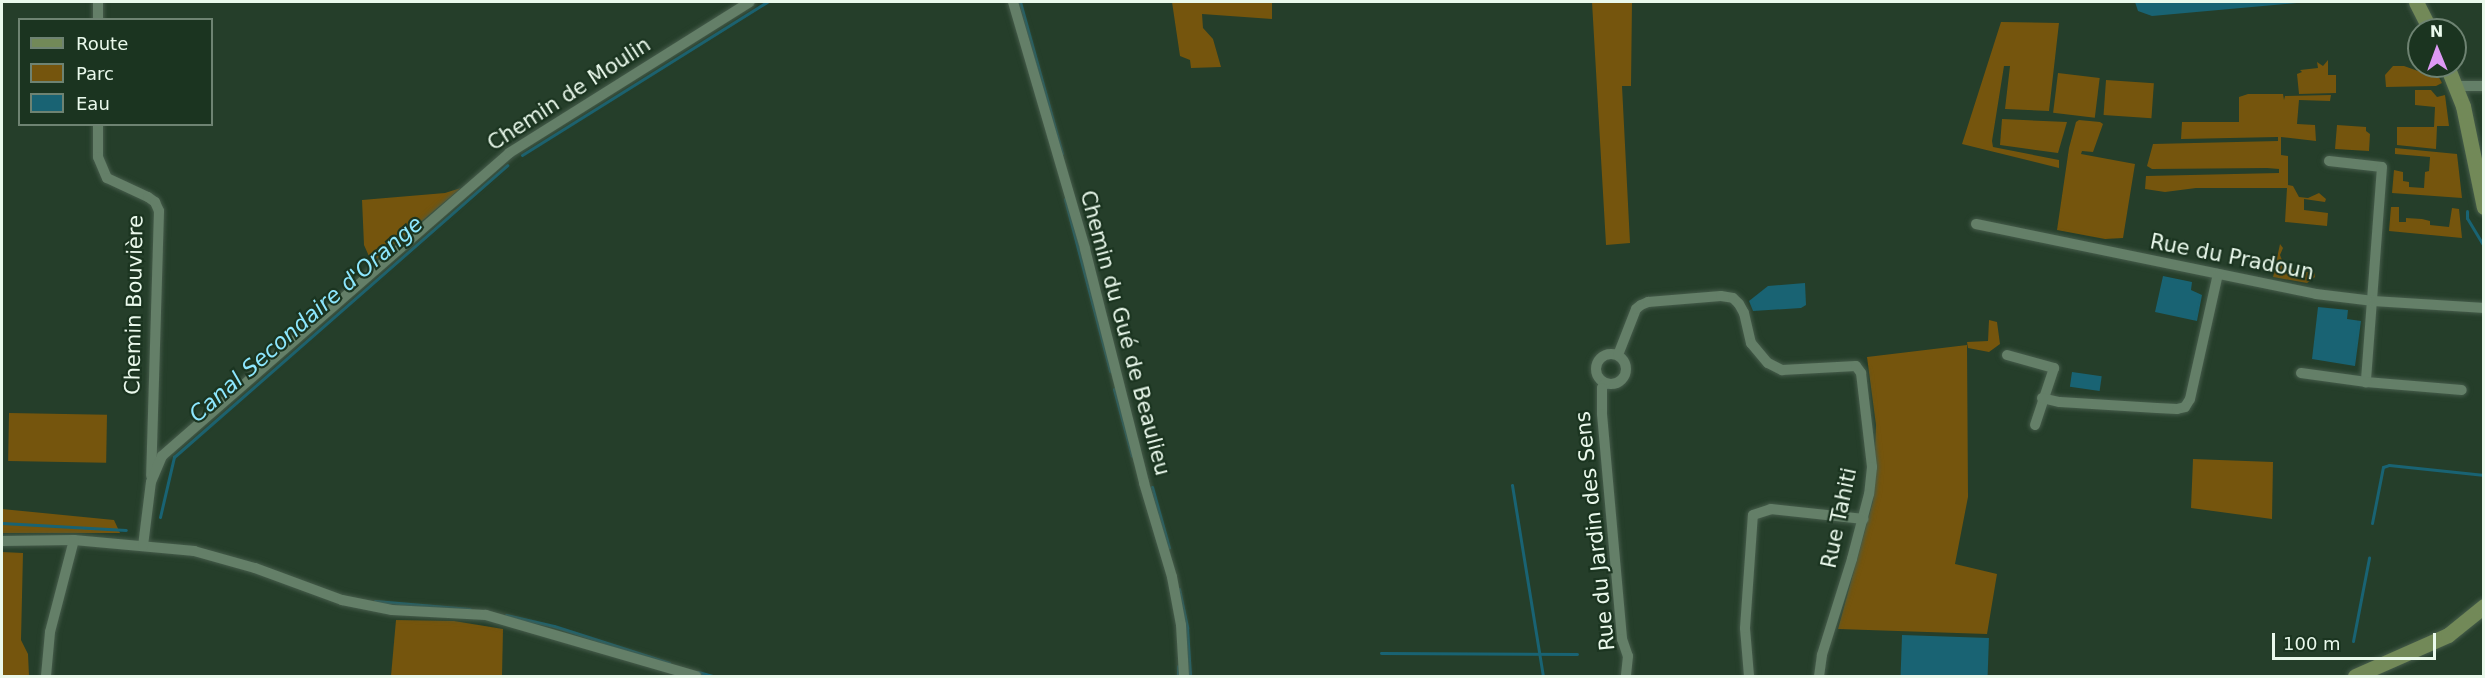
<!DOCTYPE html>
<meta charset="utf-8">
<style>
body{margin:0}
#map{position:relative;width:2485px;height:678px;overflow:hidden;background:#253e2a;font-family:"DejaVu Sans",sans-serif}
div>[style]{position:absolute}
.green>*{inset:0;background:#75550d;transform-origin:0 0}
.water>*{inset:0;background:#196373;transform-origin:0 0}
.stream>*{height:3px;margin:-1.5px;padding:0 1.5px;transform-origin:1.5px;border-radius:1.5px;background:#196373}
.roads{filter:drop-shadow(0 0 2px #465c4b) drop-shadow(0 0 2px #465c4b)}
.street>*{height:10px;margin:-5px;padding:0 5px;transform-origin:5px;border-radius:5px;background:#647f68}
.street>.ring{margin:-5px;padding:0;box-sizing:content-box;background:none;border:10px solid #647f68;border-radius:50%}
.secondary>*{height:15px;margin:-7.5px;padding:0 7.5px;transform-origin:7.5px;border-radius:7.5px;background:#728958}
span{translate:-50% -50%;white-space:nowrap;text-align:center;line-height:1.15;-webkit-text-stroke:4.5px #1b3420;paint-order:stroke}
.street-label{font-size:21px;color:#eaf9ec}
.water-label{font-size:22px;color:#8de7fe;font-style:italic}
.frame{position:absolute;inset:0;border:3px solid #eaf9ec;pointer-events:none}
.legend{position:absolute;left:18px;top:18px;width:195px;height:108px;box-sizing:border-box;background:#1b3420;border:2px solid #6e8372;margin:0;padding:8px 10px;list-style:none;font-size:18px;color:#eaf9ec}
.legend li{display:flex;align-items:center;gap:12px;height:30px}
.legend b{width:30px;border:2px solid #6e8372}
.north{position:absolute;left:2407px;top:18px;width:60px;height:60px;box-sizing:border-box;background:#1b3420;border:2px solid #6e8372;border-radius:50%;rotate:359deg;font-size:16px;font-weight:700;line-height:24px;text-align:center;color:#eaf9ec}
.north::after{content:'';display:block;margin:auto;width:21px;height:27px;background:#dd99f4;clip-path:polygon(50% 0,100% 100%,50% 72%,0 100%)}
.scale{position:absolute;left:2272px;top:633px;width:164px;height:27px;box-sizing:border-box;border:3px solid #eaf9ec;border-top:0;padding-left:8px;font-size:18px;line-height:21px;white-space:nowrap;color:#eaf9ec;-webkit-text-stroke:4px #1b3420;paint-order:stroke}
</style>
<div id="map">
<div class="green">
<i style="clip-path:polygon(1172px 2px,1262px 2px,1272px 3px,1272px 19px,1202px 14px,1203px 28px,1213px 39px,1221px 67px,1191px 68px,1190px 60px,1180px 56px)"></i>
<i style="clip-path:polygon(1592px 2px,1632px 2px,1631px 86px,1622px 86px,1630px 243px,1606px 245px)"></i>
<i style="clip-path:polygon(2001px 22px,2059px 23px,2049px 111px,2005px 109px,2010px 66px,2004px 66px,1992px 141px,1993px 147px,2059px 160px,2059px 168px,1962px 144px)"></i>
<i style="clip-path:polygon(2328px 60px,2328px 75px,2336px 75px,2336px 93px,2299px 94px,2297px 74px,2302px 72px,2300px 70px,2318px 68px,2317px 62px,2323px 66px)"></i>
<i style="clip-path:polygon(2393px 66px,2404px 66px,2418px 71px,2420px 66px,2433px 66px,2442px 83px,2436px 86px,2386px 87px,2385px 75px)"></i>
<i style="left:2058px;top:73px;width:42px;height:40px;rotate:7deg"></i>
<i style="left:2106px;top:80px;width:48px;height:35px;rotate:4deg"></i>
<i style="clip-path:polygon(2415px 90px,2431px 90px,2437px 97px,2445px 95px,2449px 126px,2437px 126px,2436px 149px,2397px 145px,2397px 127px,2434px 127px,2435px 107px,2415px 105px)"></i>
<i style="clip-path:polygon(2248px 94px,2283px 94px,2284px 100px,2285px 96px,2331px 95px,2330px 101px,2299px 100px,2297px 124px,2315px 125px,2316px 141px,2281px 137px,2281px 155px,2288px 156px,2288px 185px,2293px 186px,2299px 197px,2308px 198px,2319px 193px,2326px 199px,2325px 202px,2304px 199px,2304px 210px,2328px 213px,2327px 226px,2285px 222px,2287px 188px,2196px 188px,2165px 192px,2145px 189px,2146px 176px,2279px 173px,2279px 169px,2267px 168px,2152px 169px,2147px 166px,2153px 144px,2278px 141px,2278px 137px,2181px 139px,2182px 122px,2239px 122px,2239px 97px)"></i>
<i style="clip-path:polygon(2002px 119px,2067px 122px,2058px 153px,2000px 145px)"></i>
<i style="clip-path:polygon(2079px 120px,2100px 122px,2103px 124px,2093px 152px,2082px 151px,2081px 154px,2135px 164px,2123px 238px,2105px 239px,2057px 230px,2069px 148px,2076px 122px)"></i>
<i style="clip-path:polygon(2337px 125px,2366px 127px,2366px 131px,2370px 134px,2369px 151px,2335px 149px)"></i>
<i style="clip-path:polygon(2395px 148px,2457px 154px,2462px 198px,2392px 193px,2394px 170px,2403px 172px,2403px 181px,2409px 182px,2409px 187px,2424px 188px,2425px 172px,2429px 171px,2430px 157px,2395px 154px)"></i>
<i style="clip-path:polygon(461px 188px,372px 263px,364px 245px,362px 200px,445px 193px)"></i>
<i style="clip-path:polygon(2391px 207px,2399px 207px,2399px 222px,2406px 222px,2406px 218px,2422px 219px,2430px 221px,2430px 225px,2449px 227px,2452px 208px,2459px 209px,2462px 238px,2389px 231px)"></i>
<i style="clip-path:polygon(2280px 244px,2283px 248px,2280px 255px,2285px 268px,2292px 267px,2294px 272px,2314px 272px,2315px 277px,2307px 283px,2273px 277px)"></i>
<i style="clip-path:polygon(1989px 320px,1997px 322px,2000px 344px,1989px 352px,1968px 348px,1967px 342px,1988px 341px)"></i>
<i style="clip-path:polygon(1967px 345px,1968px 497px,1955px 564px,1997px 574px,1987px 634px,1838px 629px,1873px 501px,1876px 425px,1867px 357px)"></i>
<i style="left:9px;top:413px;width:98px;height:48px;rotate:1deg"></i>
<i style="clip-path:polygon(2193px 459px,2273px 462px,2272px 519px,2191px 508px)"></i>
<i style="clip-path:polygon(2px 509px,114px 520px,120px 533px,2px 533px)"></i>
<i style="clip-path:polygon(2px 552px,23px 553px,21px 640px,28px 654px,29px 676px,2px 676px)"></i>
<i style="clip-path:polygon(396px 620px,454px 621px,503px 629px,502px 676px,391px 676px)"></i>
</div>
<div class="water">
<i style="clip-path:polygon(2135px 2px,2308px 2px,2152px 16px,2138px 11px)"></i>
<i style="clip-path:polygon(2163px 276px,2192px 282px,2191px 290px,2202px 295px,2197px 321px,2155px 312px)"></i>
<i style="clip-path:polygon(1805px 283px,1806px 305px,1801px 308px,1753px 311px,1749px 301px,1768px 286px)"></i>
<i style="clip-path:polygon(2318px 307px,2348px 310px,2347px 319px,2361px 321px,2355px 366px,2312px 359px)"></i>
<i style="left:2072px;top:372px;width:30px;height:15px;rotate:8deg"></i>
<i style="left:1902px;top:635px;width:87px;height:41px;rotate:2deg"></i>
</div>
<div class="stream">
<i style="left:1020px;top:2px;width:157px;rotate:74.5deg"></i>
<i style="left:522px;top:155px;width:289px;rotate:-32deg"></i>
<i style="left:1065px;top:199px;width:178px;rotate:75.3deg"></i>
<i style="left:2467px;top:211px;width:7px;rotate:90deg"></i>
<i style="left:2467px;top:218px;width:33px;rotate:59deg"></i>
<i style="left:1114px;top:389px;width:69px;rotate:75deg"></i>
<i style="left:1512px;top:485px;width:193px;rotate:80.8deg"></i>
<i style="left:1152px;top:487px;width:63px;rotate:74.4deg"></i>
<i style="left:160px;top:517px;width:62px;rotate:-76.9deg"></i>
<i style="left:174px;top:457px;width:443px;rotate:-41.2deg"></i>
<i style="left:2px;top:523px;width:124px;rotate:3.2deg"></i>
<i style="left:2372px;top:523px;width:57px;rotate:-78.9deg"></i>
<i style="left:2383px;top:467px;width:6px;rotate:-18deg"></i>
<i style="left:2389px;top:465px;width:96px;rotate:6deg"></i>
<i style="left:1179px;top:589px;width:40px;rotate:78deg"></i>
<i style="left:1187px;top:628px;width:48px;rotate:86.4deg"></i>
<i style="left:375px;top:601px;width:95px;rotate:4.8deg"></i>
<i style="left:506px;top:615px;width:49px;rotate:12.9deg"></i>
<i style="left:554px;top:626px;width:121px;rotate:17.8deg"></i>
<i style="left:2353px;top:641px;width:85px;rotate:-79.1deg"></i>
<i style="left:1381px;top:653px;width:196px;rotate:0.3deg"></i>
<i style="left:698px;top:672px;width:16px;rotate:15deg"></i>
<i style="left:1178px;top:676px;width:10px;rotate:-90deg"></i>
</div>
<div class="roads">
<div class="street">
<i style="left:98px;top:2px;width:18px;rotate:90deg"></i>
<i style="left:1013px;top:2px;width:257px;rotate:73.7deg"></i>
<i style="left:1085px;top:249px;width:241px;rotate:75.8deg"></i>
<i style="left:1144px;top:483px;width:98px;rotate:73.4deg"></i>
<i style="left:1172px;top:577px;width:49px;rotate:79.4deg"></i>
<i style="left:1181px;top:625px;width:51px;rotate:86.6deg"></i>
<i style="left:2456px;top:86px;width:28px"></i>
<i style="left:98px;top:124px;width:33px;rotate:90deg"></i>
<i style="left:98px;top:157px;width:23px;rotate:67deg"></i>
<i style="left:107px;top:178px;width:45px;rotate:24.9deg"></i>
<i style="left:148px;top:197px;width:9px;rotate:36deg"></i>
<i style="left:155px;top:202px;width:10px;rotate:66deg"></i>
<i style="left:159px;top:211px;width:265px;rotate:91.7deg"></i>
<i style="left:2329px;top:161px;width:53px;rotate:6.5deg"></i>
<i style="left:2382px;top:167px;width:216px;rotate:94.3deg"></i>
<i style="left:2366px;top:382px;width:96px;rotate:4.8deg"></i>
<i style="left:1976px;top:224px;width:347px;rotate:11.6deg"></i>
<i style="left:2316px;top:294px;width:58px;rotate:6.9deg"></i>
<i style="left:2374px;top:301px;width:110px;rotate:3.6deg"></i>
<i class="ring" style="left:1596px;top:354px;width:20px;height:20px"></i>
<i style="left:1618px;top:355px;width:49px;rotate:-68.6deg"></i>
<i style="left:1636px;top:309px;width:6px;rotate:-39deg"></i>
<i style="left:1641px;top:305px;width:8px;rotate:-23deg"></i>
<i style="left:1648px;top:302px;width:73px;rotate:-4.7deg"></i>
<i style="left:1721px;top:296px;width:12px;rotate:9deg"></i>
<i style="left:1733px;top:298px;width:8px;rotate:45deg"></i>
<i style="left:1739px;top:304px;width:10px;rotate:61deg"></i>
<i style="left:1744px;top:313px;width:31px;rotate:77deg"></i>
<i style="left:1751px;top:343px;width:26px;rotate:50deg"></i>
<i style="left:1768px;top:363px;width:16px;rotate:27deg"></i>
<i style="left:1782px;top:370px;width:74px;rotate:-3.1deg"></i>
<i style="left:1856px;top:366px;width:9px;rotate:54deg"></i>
<i style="left:1861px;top:373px;width:95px;rotate:83.3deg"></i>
<i style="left:1872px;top:467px;width:27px;rotate:96deg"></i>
<i style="left:1869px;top:494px;width:67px;rotate:104.7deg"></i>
<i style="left:1852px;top:559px;width:101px;rotate:107.4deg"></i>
<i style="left:1822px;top:655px;width:21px;rotate:98deg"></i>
<i style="left:2007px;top:355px;width:49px;rotate:15.5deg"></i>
<i style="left:2054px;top:368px;width:60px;rotate:108.4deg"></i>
<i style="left:2301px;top:373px;width:66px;rotate:7.9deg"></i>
<i style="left:1605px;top:383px;width:6px;rotate:121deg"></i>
<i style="left:1602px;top:388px;width:26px;rotate:90deg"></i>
<i style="left:1602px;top:414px;width:226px;rotate:84.9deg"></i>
<i style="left:1622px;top:639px;width:18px;rotate:71deg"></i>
<i style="left:1628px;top:656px;width:20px;rotate:96deg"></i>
<i style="left:2042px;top:398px;width:18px;rotate:13deg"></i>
<i style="left:2060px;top:402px;width:97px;rotate:3.5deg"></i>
<i style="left:2157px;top:408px;width:20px;rotate:3deg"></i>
<i style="left:2177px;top:409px;width:8px;rotate:-14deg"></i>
<i style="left:2185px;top:407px;width:9px;rotate:-58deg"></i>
<i style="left:2190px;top:399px;width:128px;rotate:-77.4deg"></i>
<i style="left:2px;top:541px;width:72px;rotate:-0.8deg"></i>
<i style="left:74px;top:540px;width:121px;rotate:5.2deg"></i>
<i style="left:194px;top:551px;width:63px;rotate:15.6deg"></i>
<i style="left:255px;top:568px;width:93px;rotate:20.2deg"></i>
<i style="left:342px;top:600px;width:51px;rotate:11.3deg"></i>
<i style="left:392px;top:610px;width:94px;rotate:3deg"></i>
<i style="left:486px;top:615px;width:219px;rotate:16.2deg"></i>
<i style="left:143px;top:546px;width:64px;rotate:-82.9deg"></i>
<i style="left:151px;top:482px;width:28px;rotate:-67deg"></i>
<i style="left:162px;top:456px;width:461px;rotate:-41.1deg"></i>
<i style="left:509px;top:153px;width:284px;rotate:-32.1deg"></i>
<i style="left:46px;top:676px;width:44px;rotate:-84.8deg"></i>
<i style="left:50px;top:632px;width:95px;rotate:-75.4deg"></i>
<i style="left:1749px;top:676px;width:48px;rotate:-94.8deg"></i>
<i style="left:1745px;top:628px;width:113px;rotate:-86deg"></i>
<i style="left:1753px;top:515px;width:19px;rotate:-18deg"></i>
<i style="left:1771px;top:509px;width:93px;rotate:6.2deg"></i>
</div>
<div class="secondary">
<i style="left:2416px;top:2px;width:31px;rotate:63deg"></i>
<i style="left:2447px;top:66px;width:43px;rotate:68.2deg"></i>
<i style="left:2463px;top:106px;width:103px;rotate:78.3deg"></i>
<i style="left:2355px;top:676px;width:102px;rotate:-23.8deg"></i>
<i style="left:2448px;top:635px;width:46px;rotate:-38.9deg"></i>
</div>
</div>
<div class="street-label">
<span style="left:569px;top:94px;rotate:-33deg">Chemin de Moulin</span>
<span style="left:2232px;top:257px;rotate:11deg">Rue du Pradoun</span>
<span style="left:134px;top:305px;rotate:-89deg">Chemin Bouvière</span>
<span style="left:1125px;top:333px;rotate:75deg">Chemin du Gué de Beaulieu</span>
<span style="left:1839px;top:518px;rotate:-78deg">Rue Tahiti</span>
<span style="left:1595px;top:531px;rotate:-96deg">Rue du Jardin des Sens</span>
</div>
<div class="water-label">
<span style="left:306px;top:319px;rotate:-41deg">Canal Secondaire d'Orange</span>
</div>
<div class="frame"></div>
<ul class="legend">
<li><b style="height:8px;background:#728958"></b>Route</li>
<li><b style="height:16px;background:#75550d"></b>Parc</li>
<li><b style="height:16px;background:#196373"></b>Eau</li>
</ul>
<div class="north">N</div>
<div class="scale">100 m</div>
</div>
